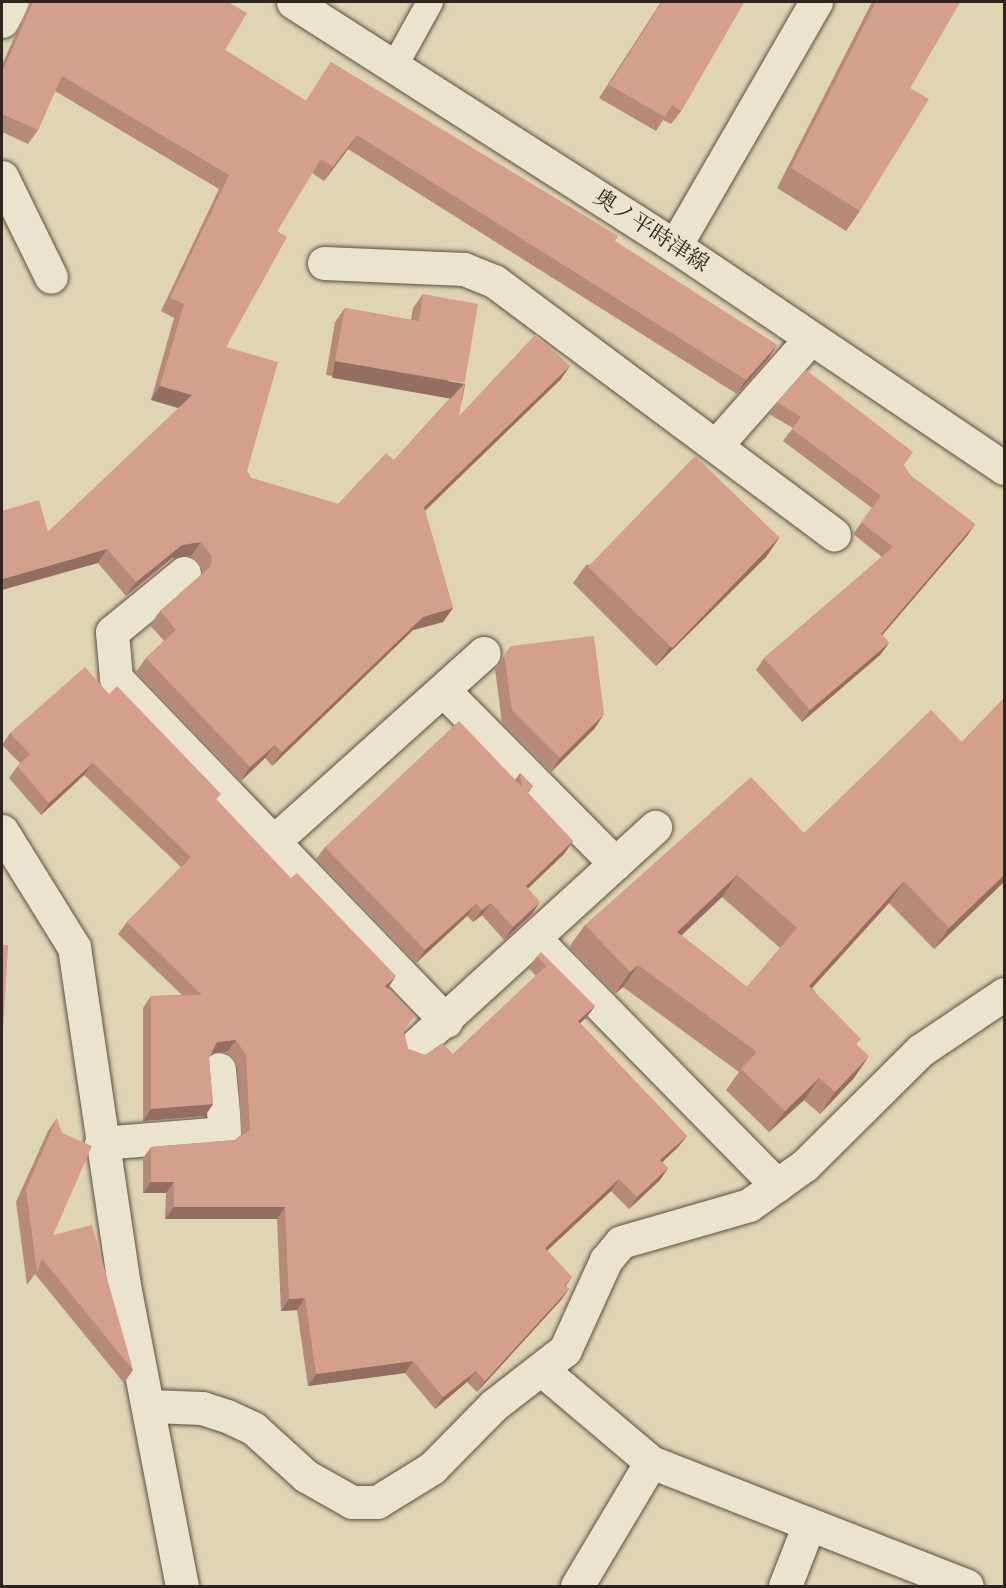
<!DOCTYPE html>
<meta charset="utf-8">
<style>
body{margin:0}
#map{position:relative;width:1006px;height:1588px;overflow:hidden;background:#dfd4b3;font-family:Alegreya,"Noto Serif JP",serif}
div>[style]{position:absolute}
.roads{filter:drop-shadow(0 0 2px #5a5142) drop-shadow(0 0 2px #5a5142)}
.service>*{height:26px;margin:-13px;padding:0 13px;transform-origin:13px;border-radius:13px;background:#eae3ce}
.minor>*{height:33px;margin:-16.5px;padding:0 16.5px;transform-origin:16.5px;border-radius:16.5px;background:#eae3ce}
.secondary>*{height:33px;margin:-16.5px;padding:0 16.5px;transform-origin:16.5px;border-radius:16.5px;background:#eae3ce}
.wall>*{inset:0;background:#b68978}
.shaded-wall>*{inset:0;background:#946f61;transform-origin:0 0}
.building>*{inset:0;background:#d49f8b;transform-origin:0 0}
span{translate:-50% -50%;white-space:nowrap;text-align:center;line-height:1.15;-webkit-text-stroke:4.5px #eae3ce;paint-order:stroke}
.street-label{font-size:22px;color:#2e251c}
.frame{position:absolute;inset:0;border:3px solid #2e251c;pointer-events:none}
</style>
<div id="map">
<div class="roads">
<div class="service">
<i style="left:394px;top:67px;width:74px;rotate:-61deg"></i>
</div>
<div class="minor">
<i style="left:2px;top:21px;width:21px;rotate:-62deg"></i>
<i style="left:2px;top:177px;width:111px;rotate:63.9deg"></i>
<i style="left:675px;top:246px;width:282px;rotate:-60deg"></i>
<i style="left:324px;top:263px;width:140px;rotate:2.5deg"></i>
<i style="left:464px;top:269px;width:32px;rotate:22deg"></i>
<i style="left:494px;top:281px;width:424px;rotate:36.7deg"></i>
<i style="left:718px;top:443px;width:140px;rotate:-48.5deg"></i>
<i style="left:184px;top:573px;width:93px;rotate:140.7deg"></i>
<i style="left:112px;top:632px;width:46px;rotate:85deg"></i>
<i style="left:116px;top:678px;width:476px;rotate:46.1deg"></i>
<i style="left:444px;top:691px;width:243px;rotate:45.2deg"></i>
<i style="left:2px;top:831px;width:137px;rotate:58.2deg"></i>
<i style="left:74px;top:947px;width:337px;rotate:81.6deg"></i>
<i style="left:123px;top:1280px;width:312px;rotate:79.1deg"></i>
<i style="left:273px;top:842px;width:283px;rotate:-41.9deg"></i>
<i style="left:536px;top:940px;width:344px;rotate:45.5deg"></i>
<i style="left:413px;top:1048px;width:328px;rotate:-42.4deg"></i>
<i style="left:101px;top:1143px;width:124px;rotate:-4.6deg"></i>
<i style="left:225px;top:1133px;width:64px;rotate:-95.4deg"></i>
<i style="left:541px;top:1369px;width:144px;rotate:40.2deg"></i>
<i style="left:651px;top:1462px;width:339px;rotate:21.4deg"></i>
<i style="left:151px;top:1406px;width:51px;rotate:2.2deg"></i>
<i style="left:202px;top:1408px;width:26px;rotate:18deg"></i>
<i style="left:227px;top:1416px;width:29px;rotate:25deg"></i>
<i style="left:253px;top:1428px;width:72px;rotate:42.2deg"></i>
<i style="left:306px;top:1476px;width:53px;rotate:29.5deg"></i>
<i style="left:352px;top:1502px;width:25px"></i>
<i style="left:377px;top:1502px;width:65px;rotate:-31.7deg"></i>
<i style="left:432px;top:1468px;width:88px;rotate:-45.5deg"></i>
<i style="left:494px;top:1405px;width:90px;rotate:-37.8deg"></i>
<i style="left:565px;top:1350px;width:99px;rotate:-65.5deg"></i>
<i style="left:606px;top:1260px;width:23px;rotate:-50deg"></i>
<i style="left:621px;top:1242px;width:133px;rotate:-16.1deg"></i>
<i style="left:749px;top:1205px;width:69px;rotate:-35.5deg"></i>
<i style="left:805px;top:1165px;width:163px;rotate:-44.8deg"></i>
<i style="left:921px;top:1050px;width:100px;rotate:-34deg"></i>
<i style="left:577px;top:1586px;width:144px;rotate:-59.2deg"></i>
<i style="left:785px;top:1586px;width:66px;rotate:-68.8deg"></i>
</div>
<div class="secondary">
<i style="left:293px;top:2px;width:453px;rotate:32.6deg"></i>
<i style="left:675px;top:246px;width:397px;rotate:34deg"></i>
</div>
</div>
<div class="wall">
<i style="clip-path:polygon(30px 2px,228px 2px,225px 50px,306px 101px,331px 62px,777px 345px,768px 359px,737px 394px,348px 149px,324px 181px,312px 173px,277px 231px,226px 347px,247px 471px,251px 478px,338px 504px,394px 460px,452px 396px,326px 375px,335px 322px,345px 308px,411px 320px,413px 308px,423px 294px,459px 416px,570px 366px,560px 380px,425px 511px,453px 608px,443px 622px,413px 630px,272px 766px,265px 758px,241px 781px,136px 672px,146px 658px,164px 641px,150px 625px,160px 611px,202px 574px,202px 569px,191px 556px,172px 558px,126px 596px,98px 563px,48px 532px,179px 408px,151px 400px,174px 318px,161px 311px,219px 189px,55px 91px,38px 130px,28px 144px,2px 132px,2px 65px)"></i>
<i style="clip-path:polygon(661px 2px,744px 2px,681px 111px,671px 124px,663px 120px,656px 131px,599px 98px)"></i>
<i style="clip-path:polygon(872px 2px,960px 2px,910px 88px,860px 211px,846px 231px,777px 188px)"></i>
<i style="clip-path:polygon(777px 402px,904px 466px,910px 475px,975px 524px,967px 536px,882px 635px,889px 643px,880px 655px,802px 722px,756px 670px,764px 658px,882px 557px,853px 534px,872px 508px,783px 441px,793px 428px,769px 414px)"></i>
<i style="clip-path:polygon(779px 538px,766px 557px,656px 666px,573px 583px,586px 565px)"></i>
<i style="clip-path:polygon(511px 646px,595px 728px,551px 772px,502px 723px,495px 669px)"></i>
<i style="clip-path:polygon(109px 694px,217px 800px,388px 988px,404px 1032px,408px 1049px,425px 1055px,453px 1054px,536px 976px,529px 968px,537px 956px,595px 1006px,586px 1018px,580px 1023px,687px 1136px,678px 1147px,662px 1162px,668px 1168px,660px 1180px,629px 1209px,611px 1191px,547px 1251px,572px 1277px,566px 1286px,569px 1289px,561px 1300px,477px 1392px,467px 1382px,435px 1409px,405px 1373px,308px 1386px,297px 1310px,281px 1311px,277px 1219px,165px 1219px,166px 1193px,143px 1193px,143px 1158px,151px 1147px,235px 1140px,241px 1135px,238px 1067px,227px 1052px,211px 1053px,209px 1058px,213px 1104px,205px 1116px,143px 1121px,143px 1008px,151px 996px,182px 995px,118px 934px,127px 922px,181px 867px,84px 775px,41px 815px,9px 778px,20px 763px,2px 745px,10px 733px)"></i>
<i style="clip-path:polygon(evenodd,1005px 697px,1005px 881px,934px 949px,889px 903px,812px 988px,857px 1045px,854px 1078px,820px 1114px,804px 1100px,769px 1132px,726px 1090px,739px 1072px,623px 987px,615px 994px,569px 947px,585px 925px,804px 833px,962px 742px,1005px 697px,722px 897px,780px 948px,747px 987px,681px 935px,722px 897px)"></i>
<i style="clip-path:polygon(520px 773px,533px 786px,528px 793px,573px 841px,564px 854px,528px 888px,532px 914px,504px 940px,482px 915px,473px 922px,467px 916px,416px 963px,316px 859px,325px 847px,515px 780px)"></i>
<i style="clip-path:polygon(57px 1118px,53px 1235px,133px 1370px,124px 1383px,35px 1274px,27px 1285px,16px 1202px,48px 1131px)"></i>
</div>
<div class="shaded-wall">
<i style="clip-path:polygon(357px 135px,348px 149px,324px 181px,333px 167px)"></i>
<i style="clip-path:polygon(777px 345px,768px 359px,737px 394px,746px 380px)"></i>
<i style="left:335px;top:361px;width:132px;height:17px;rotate:10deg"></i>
<i style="clip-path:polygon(570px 366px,560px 380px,414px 521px,424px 507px)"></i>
<i style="clip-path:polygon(160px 386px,192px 395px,182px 409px,151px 400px)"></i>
<i style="clip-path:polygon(975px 524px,967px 536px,873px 646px,881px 634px)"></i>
<i style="clip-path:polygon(779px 538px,766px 557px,656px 666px,669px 648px)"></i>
<i style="clip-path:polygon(201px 542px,191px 556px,172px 558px,126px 596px,136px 582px,182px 545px)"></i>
<i style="clip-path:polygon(107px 549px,98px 563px,2px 590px,2px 579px)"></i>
<i style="clip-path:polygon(453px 608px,443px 622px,413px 630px,272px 766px,282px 752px,423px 617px)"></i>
<i style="clip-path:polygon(889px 643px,880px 655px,802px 722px,810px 710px)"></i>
<i style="clip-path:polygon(604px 714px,595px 728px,551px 772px,560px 758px)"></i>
<i style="clip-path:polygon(275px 745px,265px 758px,241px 781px,250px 767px)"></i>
<i style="clip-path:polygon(93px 763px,84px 775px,41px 815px,49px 803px)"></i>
<i style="clip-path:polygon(573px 841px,564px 854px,517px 899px,526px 886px)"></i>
<i style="clip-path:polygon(1005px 874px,1005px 881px,934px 949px,949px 928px)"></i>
<i style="clip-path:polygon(737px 875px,722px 897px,662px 954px,677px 932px)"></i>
<i style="clip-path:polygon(904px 881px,889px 903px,794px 1008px,809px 986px)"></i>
<i style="clip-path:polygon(540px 902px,532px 914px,504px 940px,513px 927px)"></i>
<i style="clip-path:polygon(491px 903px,482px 915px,473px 922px,482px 910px)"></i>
<i style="clip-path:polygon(476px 904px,467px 916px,416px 963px,425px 950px)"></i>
<i style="clip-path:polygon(638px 965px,623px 987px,615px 994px,630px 972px)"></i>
<i style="clip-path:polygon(396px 976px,388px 988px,377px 998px,385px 986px)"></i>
<i style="clip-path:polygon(595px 1006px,586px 1018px,569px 1032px,578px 1021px)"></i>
<i style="clip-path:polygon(236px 1040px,227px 1052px,209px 1053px,217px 1042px)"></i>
<i style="clip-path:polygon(869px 1056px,854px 1078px,820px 1114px,835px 1092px)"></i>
<i style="clip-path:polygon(819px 1078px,804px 1100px,769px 1132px,785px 1111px)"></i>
<i style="clip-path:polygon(213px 1104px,205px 1116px,143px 1121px,151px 1109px)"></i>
<i style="clip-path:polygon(687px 1136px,678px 1147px,652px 1172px,660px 1160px)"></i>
<i style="clip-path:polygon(668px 1168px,660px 1180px,629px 1209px,637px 1197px)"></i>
<i style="clip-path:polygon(619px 1179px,611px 1191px,537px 1260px,545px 1248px)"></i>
<i style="clip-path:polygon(151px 1182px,174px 1182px,166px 1193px,143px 1193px)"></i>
<i style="clip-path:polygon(174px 1207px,285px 1207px,277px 1219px,165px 1219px)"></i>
<i style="clip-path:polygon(569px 1289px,561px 1300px,477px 1392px,485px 1381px)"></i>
<i style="clip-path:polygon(305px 1298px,297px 1310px,281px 1311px,289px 1299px)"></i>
<i style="clip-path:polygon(413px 1361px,405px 1373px,308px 1386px,316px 1374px)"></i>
<i style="clip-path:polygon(476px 1371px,467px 1382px,435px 1409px,443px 1397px)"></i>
</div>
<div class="building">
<i style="clip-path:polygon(33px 2px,228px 2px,247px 13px,225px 50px,306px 101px,331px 62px,618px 236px,615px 241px,777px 345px,746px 380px,357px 135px,333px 167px,321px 159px,277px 231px,287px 237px,226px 347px,278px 362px,247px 471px,251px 478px,338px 504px,386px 453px,394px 460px,465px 383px,335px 361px,345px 308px,419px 321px,423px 294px,478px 304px,459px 416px,536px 334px,570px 366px,424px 507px,453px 608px,423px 617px,282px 752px,275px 745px,250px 767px,146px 658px,176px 630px,160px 611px,211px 566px,212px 556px,201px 542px,182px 545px,136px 582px,107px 549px,2px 579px,2px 511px,39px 500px,48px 532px,192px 395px,160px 386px,184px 304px,170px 298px,229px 175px,62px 76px,38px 130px,2px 114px,2px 72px)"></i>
<i style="clip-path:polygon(662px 2px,744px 2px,681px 111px,672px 105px,665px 117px,609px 85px)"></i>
<i style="clip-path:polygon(876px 2px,960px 2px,910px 88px,929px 99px,860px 211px,791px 168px)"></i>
<i style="clip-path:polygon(806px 370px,913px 452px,903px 466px,910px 475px,975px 524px,881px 634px,889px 643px,810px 710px,764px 658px,893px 547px,861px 522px,881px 496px,792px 429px,801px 417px,777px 402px)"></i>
<i style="left:695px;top:456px;width:117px;height:154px;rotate:44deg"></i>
<i style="clip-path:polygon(594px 636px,604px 714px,560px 758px,512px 710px,504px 655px,511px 646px)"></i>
<i style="clip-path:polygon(85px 667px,109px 694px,117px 686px,221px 794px,216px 799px,291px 878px,297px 873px,396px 976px,385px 986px,415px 1016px,403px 1031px,408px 1049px,425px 1055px,442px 1043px,453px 1054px,546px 966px,537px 956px,541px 952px,595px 1006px,578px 1021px,687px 1136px,660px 1160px,668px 1168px,637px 1197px,619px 1179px,545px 1248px,572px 1277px,564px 1285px,569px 1289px,485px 1381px,476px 1371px,443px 1397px,413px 1361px,316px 1374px,305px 1298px,289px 1299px,285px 1207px,174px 1207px,174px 1182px,151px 1182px,151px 1147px,235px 1140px,250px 1130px,246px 1055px,236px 1040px,217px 1042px,209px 1058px,213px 1104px,151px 1109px,151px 996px,202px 995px,127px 922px,191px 857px,93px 763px,49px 803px,17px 766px,30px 754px,10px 733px)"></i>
<i style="clip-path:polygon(evenodd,1005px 697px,1005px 874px,949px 928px,904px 881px,809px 986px,861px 1039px,856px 1044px,869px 1056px,835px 1092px,819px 1078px,785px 1111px,741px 1069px,757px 1052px,638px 965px,630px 972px,585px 925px,751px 777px,804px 833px,931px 710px,962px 742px,1005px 697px,737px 875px,797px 928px,747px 987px,677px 932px,737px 875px)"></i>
<i style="clip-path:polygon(459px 721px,522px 787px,520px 773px,533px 786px,527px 792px,573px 841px,526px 886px,540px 902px,513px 927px,491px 903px,482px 910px,476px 904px,425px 950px,325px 847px)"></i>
<i style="clip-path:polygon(2px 945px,8px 945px,3px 1031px,2px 1031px)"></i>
<i style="clip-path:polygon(57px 1118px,62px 1133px,92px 1146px,53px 1235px,92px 1225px,133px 1370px,42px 1259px,37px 1272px,26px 1189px)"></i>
</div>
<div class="street-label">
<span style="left:651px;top:231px;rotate:33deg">奥ノ平時津線</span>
</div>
<div class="frame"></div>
</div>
